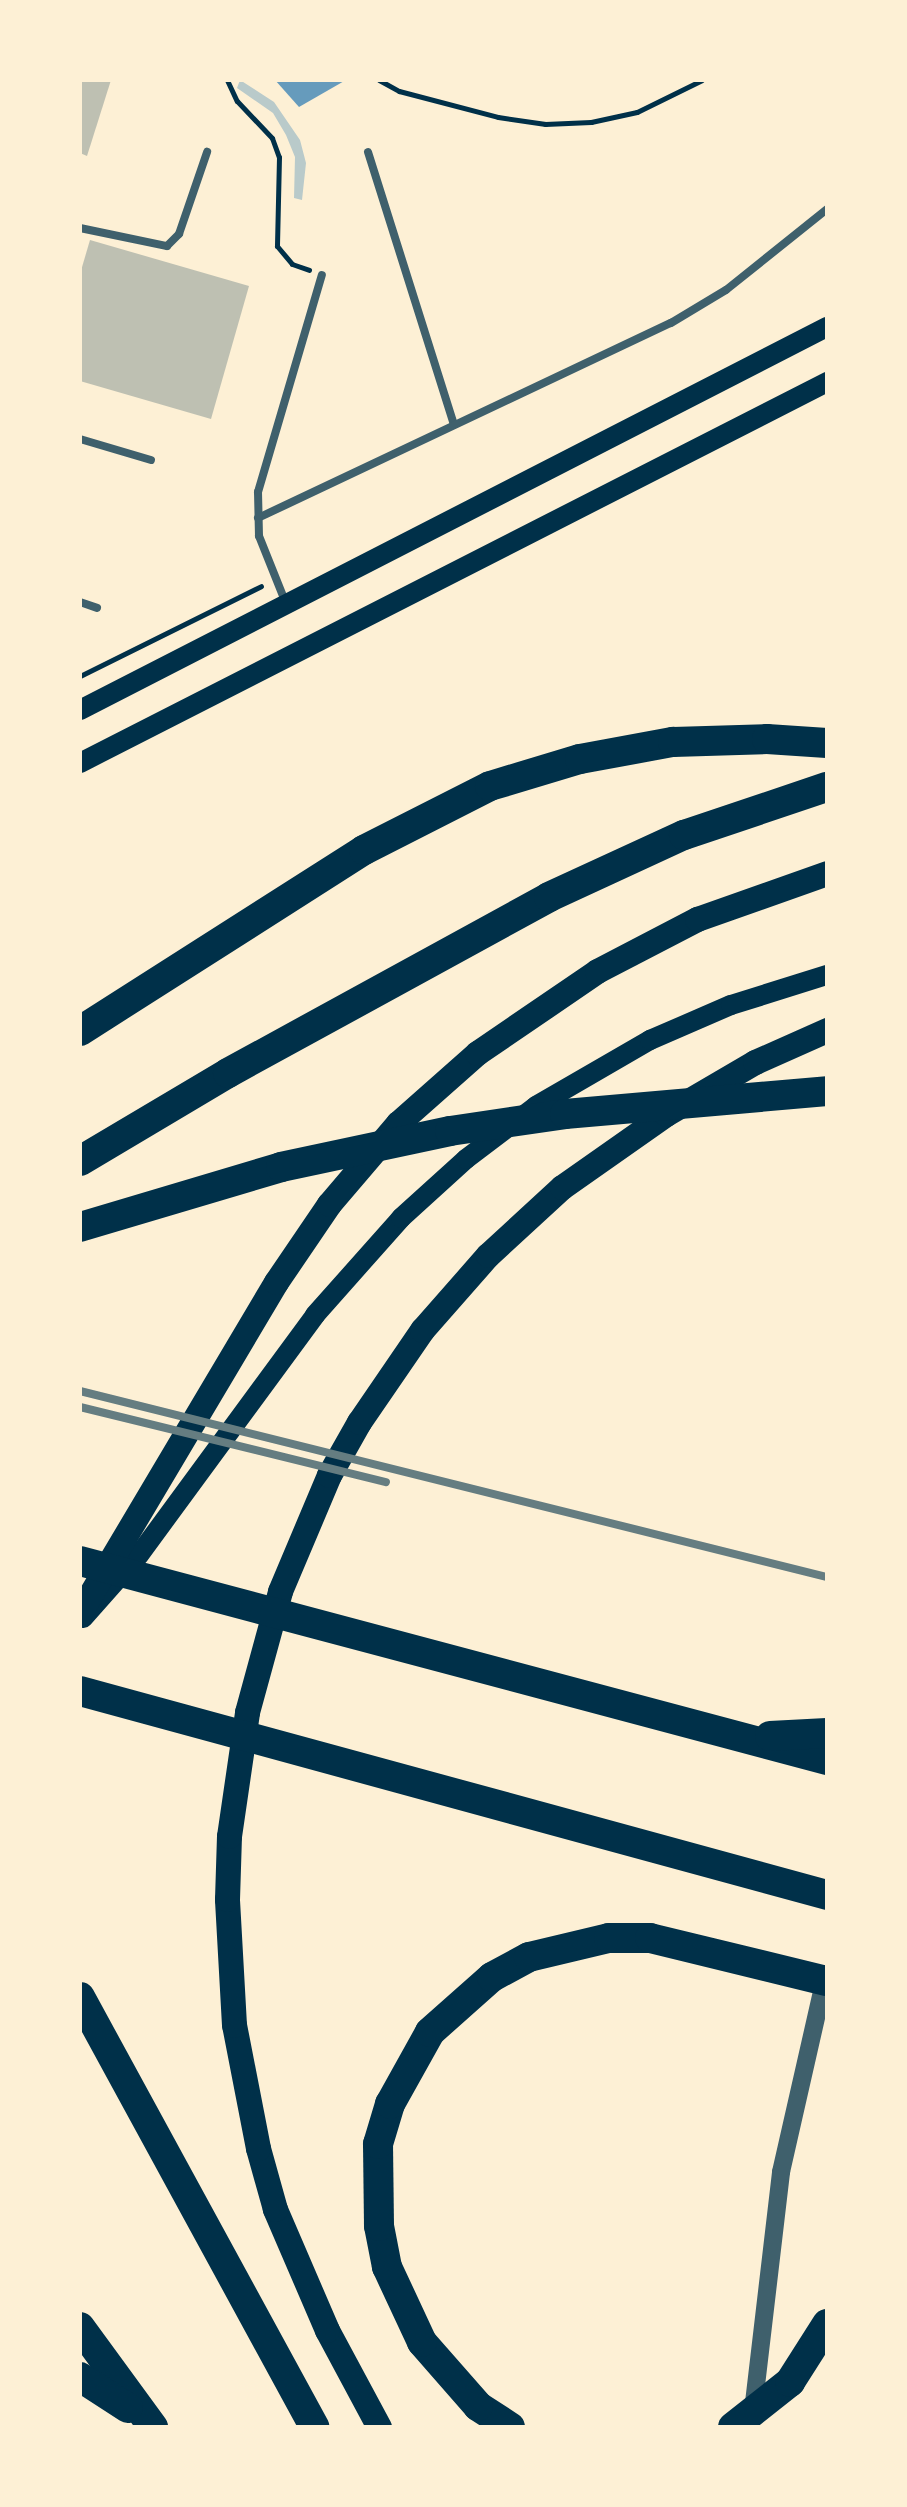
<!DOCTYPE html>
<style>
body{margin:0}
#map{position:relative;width:907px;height:2507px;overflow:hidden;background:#fdf0d5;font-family:"Fira Sans",sans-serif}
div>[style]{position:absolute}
.green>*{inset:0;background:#b9caca}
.water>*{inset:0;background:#669bbc}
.building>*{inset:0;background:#bec0b2}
.path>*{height:5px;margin:-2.5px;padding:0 2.5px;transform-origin:2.5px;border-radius:2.5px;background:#003049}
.service>*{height:8px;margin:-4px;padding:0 4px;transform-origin:4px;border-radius:4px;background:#3f606c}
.tertiary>*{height:18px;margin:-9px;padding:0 9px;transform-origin:9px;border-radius:9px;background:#3f606c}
.secondary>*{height:20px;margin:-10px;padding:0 10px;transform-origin:10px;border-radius:10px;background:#003049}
.primary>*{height:25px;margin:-12.5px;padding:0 12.5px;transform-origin:12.5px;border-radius:12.5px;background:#003049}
.motorway>*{height:30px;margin:-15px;padding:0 15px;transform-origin:15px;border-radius:15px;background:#003049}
.rail>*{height:8px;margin:-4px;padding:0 4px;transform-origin:4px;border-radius:4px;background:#657d81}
span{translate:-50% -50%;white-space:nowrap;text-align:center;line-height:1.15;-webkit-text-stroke:9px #fdf0d5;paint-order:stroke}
.frame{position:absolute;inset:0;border:82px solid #fdf0d5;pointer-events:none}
</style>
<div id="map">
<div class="green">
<i style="clip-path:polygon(240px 80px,274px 102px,300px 140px,306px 163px,302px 200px,294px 198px,295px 157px,286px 135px,273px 113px,237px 88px)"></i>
</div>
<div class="water">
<i style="clip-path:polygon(275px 80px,346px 80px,299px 107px)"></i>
</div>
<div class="building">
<i style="clip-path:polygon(80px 80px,111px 80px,87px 156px,80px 153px)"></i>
<i style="clip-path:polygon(90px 240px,249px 286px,211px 419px,80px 381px,80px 274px)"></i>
</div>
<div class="path">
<i style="left:227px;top:80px;width:23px;rotate:65deg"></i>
<i style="left:237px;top:101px;width:51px;rotate:46.6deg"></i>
<i style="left:272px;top:138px;width:20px;rotate:70deg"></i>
<i style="left:279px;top:157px;width:89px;rotate:91.3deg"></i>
<i style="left:277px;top:246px;width:23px;rotate:50deg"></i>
<i style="left:292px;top:264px;width:18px;rotate:19deg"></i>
<i style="left:379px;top:80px;width:23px;rotate:29deg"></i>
<i style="left:399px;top:91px;width:102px;rotate:14.7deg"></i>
<i style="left:498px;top:117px;width:48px;rotate:8.5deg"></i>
<i style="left:545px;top:124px;width:46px;rotate:-2.5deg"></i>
<i style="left:591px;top:122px;width:47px;rotate:-12.3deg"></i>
<i style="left:637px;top:112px;width:72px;rotate:-26.2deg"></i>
<i style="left:80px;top:676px;width:202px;rotate:-26.4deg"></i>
</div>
<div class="service">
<i style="left:368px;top:152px;width:286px;rotate:72.5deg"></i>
<i style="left:80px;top:228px;width:89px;rotate:11.7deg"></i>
<i style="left:167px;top:246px;width:17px;rotate:-45deg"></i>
<i style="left:179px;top:234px;width:87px;rotate:-71.1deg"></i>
<i style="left:80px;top:439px;width:74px;rotate:16.5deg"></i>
<i style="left:258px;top:518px;width:457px;rotate:-25.3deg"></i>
<i style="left:671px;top:323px;width:64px;rotate:-31deg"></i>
<i style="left:726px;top:290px;width:129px;rotate:-38.7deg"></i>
<i style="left:285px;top:601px;width:70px;rotate:-111.8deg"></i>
<i style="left:259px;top:536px;width:44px;rotate:-91.3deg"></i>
<i style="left:258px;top:492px;width:226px;rotate:-73.6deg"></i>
<i style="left:80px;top:602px;width:18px;rotate:19deg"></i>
</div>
<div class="tertiary">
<i style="left:753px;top:2411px;width:241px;rotate:-83.3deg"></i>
<i style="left:781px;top:2172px;width:203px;rotate:-77.2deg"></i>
</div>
<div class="secondary">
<i style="left:80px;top:710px;width:839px;rotate:-27.15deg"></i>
<i style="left:80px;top:763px;width:839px;rotate:-27.02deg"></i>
<i style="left:83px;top:1618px;width:84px;rotate:-48.4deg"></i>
<i style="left:139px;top:1555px;width:298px;rotate:-53.7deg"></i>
<i style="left:315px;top:1315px;width:130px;rotate:-48.4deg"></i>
<i style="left:401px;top:1218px;width:88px;rotate:-42.2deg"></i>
<i style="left:466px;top:1159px;width:88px;rotate:-37.1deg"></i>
<i style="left:536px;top:1106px;width:132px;rotate:-30.1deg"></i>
<i style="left:650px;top:1040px;width:88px;rotate:-23.4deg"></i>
<i style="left:731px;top:1005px;width:101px;rotate:-17.4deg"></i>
</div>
<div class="primary">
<i style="left:80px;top:1612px;width:384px;rotate:-59.3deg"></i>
<i style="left:276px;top:1282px;width:94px;rotate:-55.8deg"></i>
<i style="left:329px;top:1204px;width:106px;rotate:-49.6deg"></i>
<i style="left:398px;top:1123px;width:106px;rotate:-41.5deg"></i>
<i style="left:477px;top:1053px;width:145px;rotate:-34.3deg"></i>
<i style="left:597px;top:971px;width:113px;rotate:-27.5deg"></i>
<i style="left:697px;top:919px;width:138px;rotate:-19.5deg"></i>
<i style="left:379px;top:2427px;width:110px;rotate:-118.2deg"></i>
<i style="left:327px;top:2330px;width:132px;rotate:-113.3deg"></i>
<i style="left:275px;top:2209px;width:63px;rotate:-105.6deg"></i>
<i style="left:258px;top:2148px;width:125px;rotate:-101deg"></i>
<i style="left:234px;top:2025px;width:126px;rotate:-93.2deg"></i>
<i style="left:227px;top:1899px;width:63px;rotate:-88.2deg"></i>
<i style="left:229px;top:1836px;width:125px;rotate:-81.7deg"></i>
<i style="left:247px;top:1712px;width:125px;rotate:-74.7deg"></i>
<i style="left:280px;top:1591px;width:126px;rotate:-67.1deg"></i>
<i style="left:329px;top:1475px;width:61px;rotate:-60.5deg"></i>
<i style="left:359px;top:1422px;width:112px;rotate:-55.6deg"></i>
<i style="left:422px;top:1330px;width:100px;rotate:-48.7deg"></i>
<i style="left:488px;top:1255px;width:100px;rotate:-42.6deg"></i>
<i style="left:562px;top:1187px;width:127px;rotate:-35.1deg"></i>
<i style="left:666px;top:1114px;width:103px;rotate:-30.3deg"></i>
<i style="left:755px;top:1062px;width:79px;rotate:-24deg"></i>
</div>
<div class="motorway">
<i style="left:80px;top:1031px;width:337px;rotate:-32.5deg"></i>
<i style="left:364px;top:850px;width:141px;rotate:-26.9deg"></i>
<i style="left:490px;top:786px;width:94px;rotate:-16.7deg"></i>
<i style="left:580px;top:759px;width:95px;rotate:-10.4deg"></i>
<i style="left:673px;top:742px;width:94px;rotate:-1.8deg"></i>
<i style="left:767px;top:739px;width:60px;rotate:3.8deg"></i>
<i style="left:80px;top:1161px;width:172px;rotate:-30.7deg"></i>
<i style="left:228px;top:1073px;width:366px;rotate:-28.7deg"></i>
<i style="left:549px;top:897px;width:149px;rotate:-24.7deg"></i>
<i style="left:684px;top:835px;width:151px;rotate:-18.6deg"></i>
<i style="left:80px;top:1227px;width:210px;rotate:-16.6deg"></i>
<i style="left:281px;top:1167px;width:173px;rotate:-12deg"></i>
<i style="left:450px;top:1131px;width:116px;rotate:-8.4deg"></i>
<i style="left:565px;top:1114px;width:263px;rotate:-5deg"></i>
<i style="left:80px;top:1561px;width:773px;rotate:14.92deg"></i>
<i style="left:80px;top:1691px;width:774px;rotate:15.27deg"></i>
<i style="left:770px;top:1736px;width:57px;rotate:-3deg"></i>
<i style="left:80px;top:1997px;width:490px;rotate:61.4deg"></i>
<i style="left:80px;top:2327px;width:124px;rotate:53.9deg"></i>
<i style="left:80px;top:2377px;width:57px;rotate:32.9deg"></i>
<i style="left:510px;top:2427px;width:38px;rotate:-147deg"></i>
<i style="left:478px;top:2406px;width:85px;rotate:-131.2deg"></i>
<i style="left:422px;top:2342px;width:83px;rotate:-115deg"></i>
<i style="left:387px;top:2267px;width:42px;rotate:-101deg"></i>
<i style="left:379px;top:2226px;width:82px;rotate:-90.7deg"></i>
<i style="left:378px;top:2144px;width:42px;rotate:-73.3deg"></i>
<i style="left:390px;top:2104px;width:82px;rotate:-60.9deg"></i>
<i style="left:430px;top:2032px;width:83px;rotate:-41.6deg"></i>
<i style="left:492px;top:1977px;width:42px;rotate:-28.4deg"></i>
<i style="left:529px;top:1957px;width:82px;rotate:-13.4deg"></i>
<i style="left:609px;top:1938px;width:41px"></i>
<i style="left:650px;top:1938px;width:182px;rotate:13.7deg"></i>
<i style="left:733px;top:2427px;width:73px;rotate:-38.3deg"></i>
<i style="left:790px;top:2382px;width:69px;rotate:-57.5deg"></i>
</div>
<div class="rail">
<i style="left:80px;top:1391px;width:770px;rotate:13.98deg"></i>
<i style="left:80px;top:1407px;width:315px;rotate:13.8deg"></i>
</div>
<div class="frame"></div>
</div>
